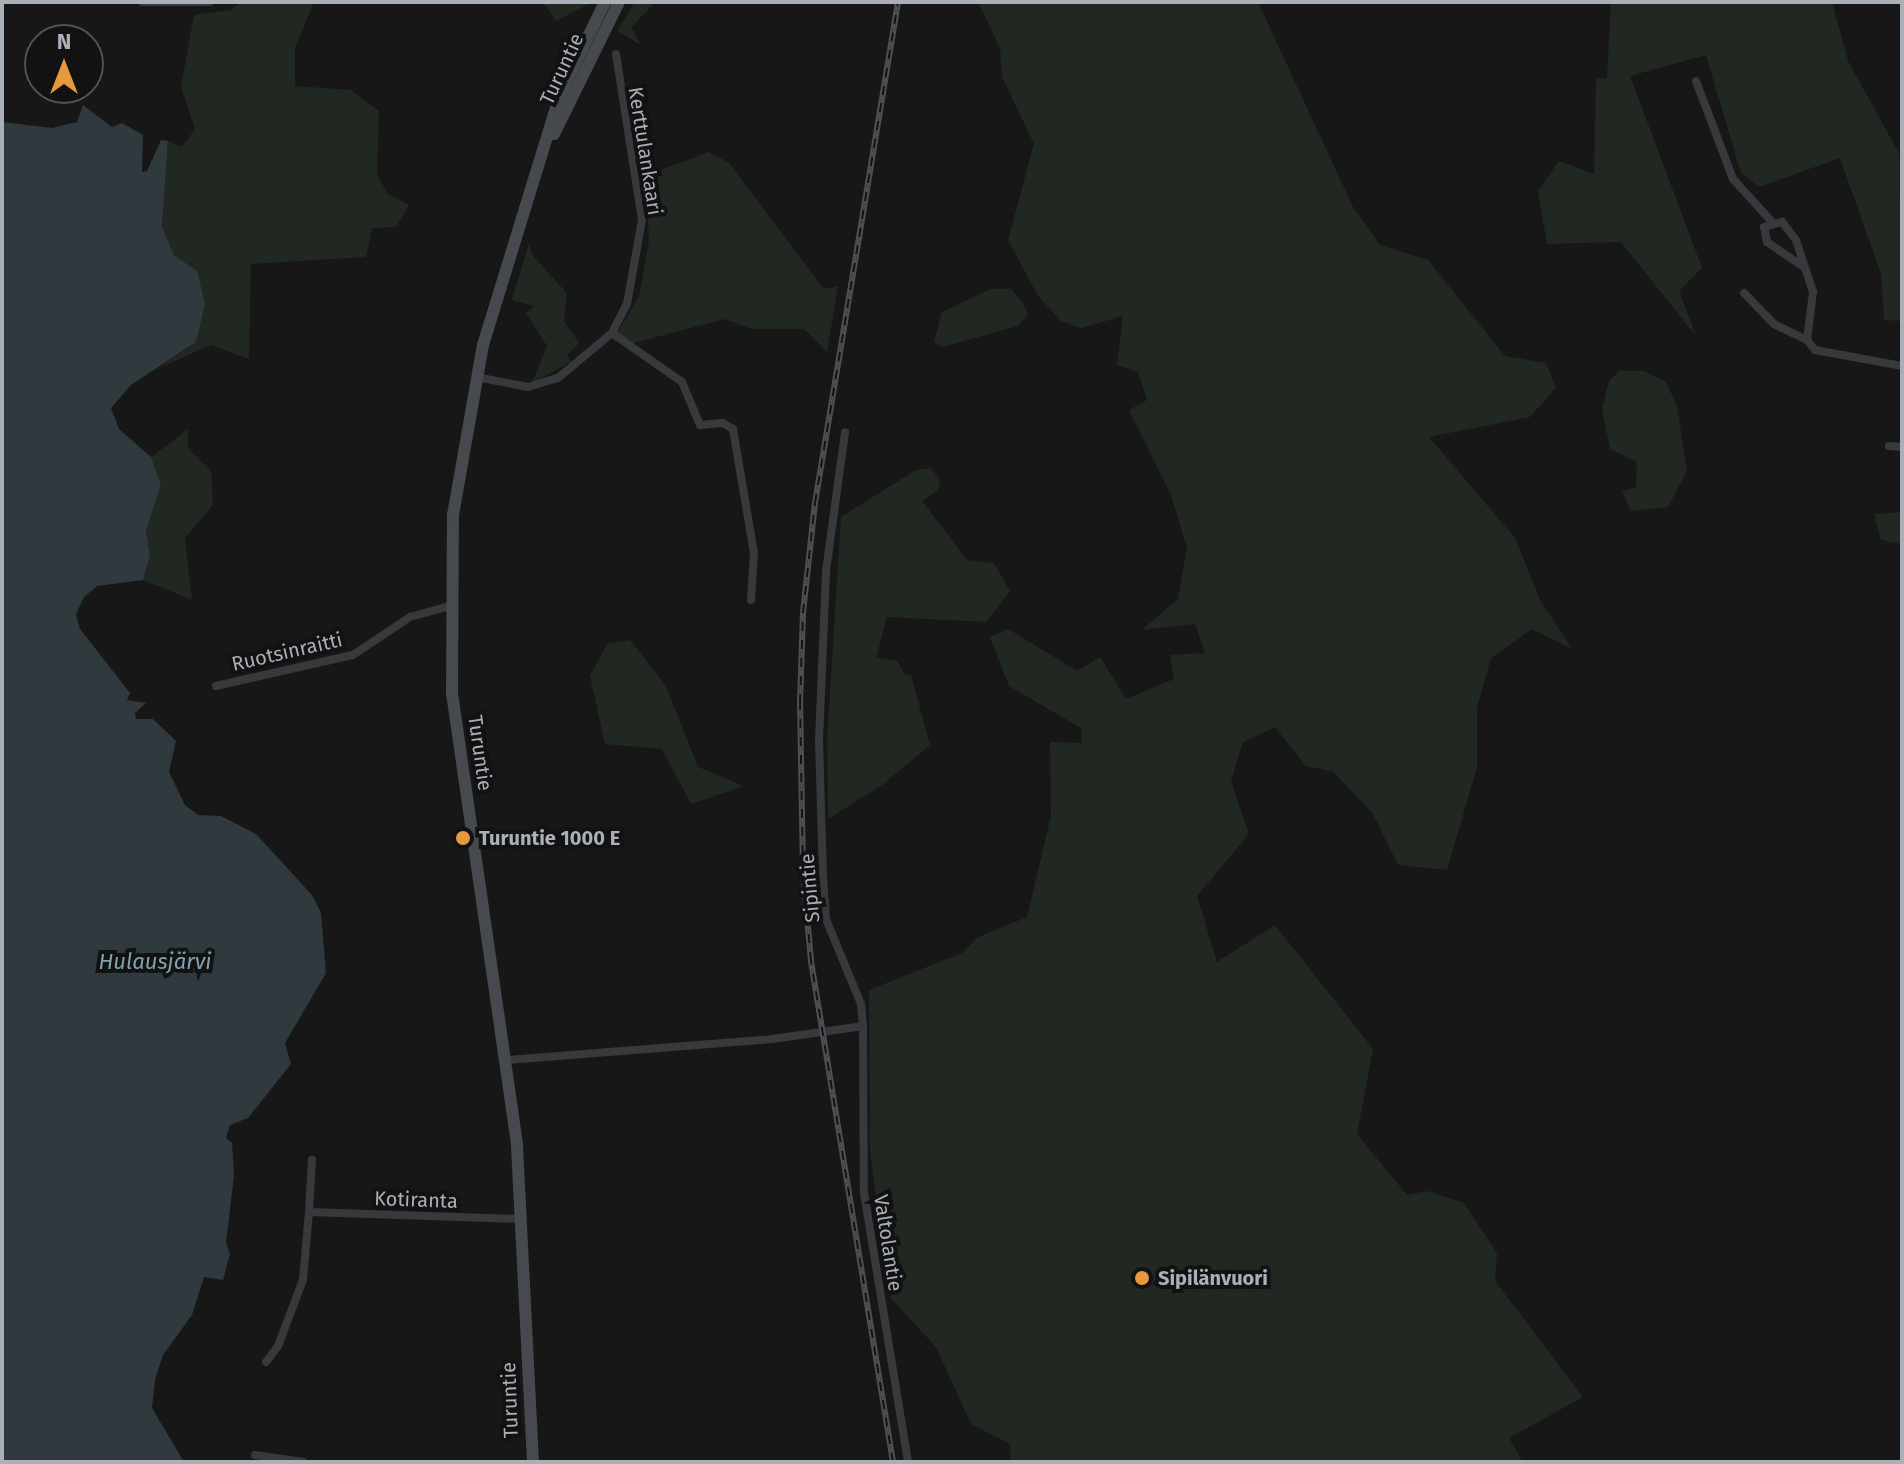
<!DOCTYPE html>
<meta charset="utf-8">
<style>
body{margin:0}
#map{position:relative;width:1904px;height:1464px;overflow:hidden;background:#171718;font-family:"Fira Sans",sans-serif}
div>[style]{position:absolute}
.green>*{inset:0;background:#212821}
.water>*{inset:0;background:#2f393e}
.minor>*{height:8px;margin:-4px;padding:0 4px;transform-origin:4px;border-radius:4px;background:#38393d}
.secondary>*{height:12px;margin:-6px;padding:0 6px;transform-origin:6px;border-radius:6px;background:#46494d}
.rail>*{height:6px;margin-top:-3px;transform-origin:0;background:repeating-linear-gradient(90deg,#121213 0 9px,#4d5054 0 18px);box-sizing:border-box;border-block:2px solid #4d5054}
.dots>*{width:22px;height:22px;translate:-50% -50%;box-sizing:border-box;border:4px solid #121213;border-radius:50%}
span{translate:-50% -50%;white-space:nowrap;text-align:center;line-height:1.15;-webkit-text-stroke:8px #121213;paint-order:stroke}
.street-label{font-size:20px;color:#a9b0b8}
.poi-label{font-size:20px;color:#a9b0b8;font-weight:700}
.left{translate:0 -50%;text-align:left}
.water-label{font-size:22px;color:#82a1b1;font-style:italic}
.frame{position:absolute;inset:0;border:4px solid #a9b0b8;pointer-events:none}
.north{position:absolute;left:24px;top:24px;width:80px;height:80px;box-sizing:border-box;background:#121213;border:2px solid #4e5155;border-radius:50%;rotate:0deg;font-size:22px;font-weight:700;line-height:32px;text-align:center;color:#a9b0b8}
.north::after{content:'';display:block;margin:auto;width:28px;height:36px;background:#e8993f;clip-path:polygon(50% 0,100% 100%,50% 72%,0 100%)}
</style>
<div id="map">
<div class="green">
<i style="clip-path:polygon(241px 2px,314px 2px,295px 48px,295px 86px,351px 90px,379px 111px,377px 175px,388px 194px,409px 205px,396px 227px,372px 228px,366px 257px,251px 264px,249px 359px,211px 345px,157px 369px,196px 342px,197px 271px,174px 255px,162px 227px,168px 141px,182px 147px,195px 129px,181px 87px,194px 15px,231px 10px)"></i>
<i style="clip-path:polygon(532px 2px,592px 2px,556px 21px,546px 6px)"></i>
<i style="clip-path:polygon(635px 2px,655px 2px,631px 28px,641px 45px,617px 31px)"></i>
<i style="clip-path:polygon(978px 2px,1258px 2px,1353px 207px,1380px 245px,1428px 260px,1505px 356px,1546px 363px,1556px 388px,1530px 417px,1429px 437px,1515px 538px,1540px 600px,1572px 649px,1532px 629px,1491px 658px,1477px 707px,1477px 767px,1447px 870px,1398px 865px,1372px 812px,1333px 772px,1306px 766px,1275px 727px,1243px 742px,1231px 781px,1249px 834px,1197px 896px,1217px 962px,1275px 925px,1373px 1049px,1357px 1134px,1407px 1195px,1427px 1191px,1464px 1203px,1497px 1253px,1495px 1281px,1583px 1397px,1509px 1438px,1523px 1462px,1011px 1462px,1010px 1444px,971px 1424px,936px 1347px,888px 1295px,870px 1149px,869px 990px,962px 953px,978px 937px,1027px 917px,1051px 816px,1050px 742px,1082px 743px,1081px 728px,1009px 686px,990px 637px,1008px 629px,1077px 671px,1100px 657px,1126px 699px,1174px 679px,1170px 655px,1205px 653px,1195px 624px,1142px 630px,1178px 599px,1187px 548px,1171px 495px,1129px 410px,1147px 400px,1138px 372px,1117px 365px,1123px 316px,1081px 328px,1061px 321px,1038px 296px,1008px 240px,1034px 144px,1002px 77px,1000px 48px)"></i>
<i style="clip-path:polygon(1611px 2px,1832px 2px,1848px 61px,1899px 153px,1902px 321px,1884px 320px,1881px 274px,1840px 158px,1759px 187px,1741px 173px,1706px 55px,1630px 76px,1702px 268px,1679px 291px,1696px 336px,1621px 242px,1547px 244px,1538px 191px,1559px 161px,1594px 174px,1596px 78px,1607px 78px)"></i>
<i style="clip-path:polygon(709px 152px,729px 163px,824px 289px,838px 286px,827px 352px,804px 329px,751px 329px,725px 319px,626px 345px,613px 340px,639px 297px,649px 240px,645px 176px)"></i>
<i style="clip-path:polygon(529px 243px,532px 255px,567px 293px,564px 321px,579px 343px,567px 355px,571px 362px,532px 383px,547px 346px,526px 313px,534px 306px,512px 300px)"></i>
<i style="clip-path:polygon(991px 289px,1011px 289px,1022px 301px,1028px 314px,1018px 326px,942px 347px,934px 342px,942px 312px)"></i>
<i style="clip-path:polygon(1619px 371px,1644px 371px,1666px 382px,1677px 406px,1687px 471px,1668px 507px,1631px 511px,1622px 491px,1636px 487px,1637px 462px,1610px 449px,1602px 409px,1609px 381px)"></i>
<i style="clip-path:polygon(188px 429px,188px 448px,211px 471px,213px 505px,185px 538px,192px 600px,143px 580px,150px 555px,146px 531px,161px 485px,151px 457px)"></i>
<i style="clip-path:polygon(931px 468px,940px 480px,938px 490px,922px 501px,967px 560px,994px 563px,1010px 591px,986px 622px,887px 617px,876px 658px,898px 661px,904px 674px,911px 675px,930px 745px,882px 785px,828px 819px,827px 740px,841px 517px,916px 470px)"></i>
<i style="clip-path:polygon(1902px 512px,1902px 544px,1881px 540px,1874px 514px)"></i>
<i style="clip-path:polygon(630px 640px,666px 686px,698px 767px,744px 786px,691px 804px,662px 749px,605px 744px,590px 676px,607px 644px)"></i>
</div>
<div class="water">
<i style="clip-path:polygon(83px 105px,112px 127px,122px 123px,143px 135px,142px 172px,147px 171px,161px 140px,168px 141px,162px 227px,174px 255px,197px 271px,205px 304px,196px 342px,131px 385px,111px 408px,119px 429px,151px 457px,161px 485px,146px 531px,150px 555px,143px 580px,97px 586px,84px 597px,76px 614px,80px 629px,130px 693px,127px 700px,146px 703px,135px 713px,136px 719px,153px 719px,176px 741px,169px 772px,185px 805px,198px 815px,221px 816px,256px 834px,312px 895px,321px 913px,326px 973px,285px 1043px,291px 1064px,248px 1118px,230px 1125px,226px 1138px,232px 1143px,234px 1175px,226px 1243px,230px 1254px,223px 1280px,204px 1277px,192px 1315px,163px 1355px,155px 1380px,152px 1408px,184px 1462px,2px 1462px,2px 122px,52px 128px,77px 122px)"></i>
</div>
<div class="minor">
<i style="left:142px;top:2px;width:68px"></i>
<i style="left:1696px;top:81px;width:105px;rotate:69.3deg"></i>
<i style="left:1733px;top:179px;width:59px;rotate:47.7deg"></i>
<i style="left:1805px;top:268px;width:46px;rotate:-145.6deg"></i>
<i style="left:1767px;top:242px;width:15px;rotate:-101deg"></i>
<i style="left:1764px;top:227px;width:19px;rotate:-16deg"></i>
<i style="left:1782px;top:222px;width:23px;rotate:52deg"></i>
<i style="left:1796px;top:240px;width:55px;rotate:71.9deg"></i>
<i style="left:1813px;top:292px;width:48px;rotate:97.1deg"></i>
<i style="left:1807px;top:340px;width:13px;rotate:51deg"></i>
<i style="left:1815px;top:350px;width:88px;rotate:10.4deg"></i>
<i style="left:1744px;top:293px;width:43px;rotate:45.9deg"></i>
<i style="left:1774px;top:324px;width:37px;rotate:26deg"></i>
<i style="left:612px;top:333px;width:85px;rotate:35deg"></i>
<i style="left:682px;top:382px;width:47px;rotate:67.3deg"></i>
<i style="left:700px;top:425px;width:23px;rotate:-5deg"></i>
<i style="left:723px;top:423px;width:12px;rotate:31deg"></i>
<i style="left:733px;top:429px;width:126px;rotate:80.4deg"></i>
<i style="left:754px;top:553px;width:47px;rotate:93.7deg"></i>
<i style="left:476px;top:377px;width:53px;rotate:10.9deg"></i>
<i style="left:528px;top:387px;width:31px;rotate:-17deg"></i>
<i style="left:558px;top:378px;width:70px;rotate:-39.8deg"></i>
<i style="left:612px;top:333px;width:33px;rotate:-63deg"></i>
<i style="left:627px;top:304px;width:85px;rotate:-79.9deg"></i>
<i style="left:642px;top:220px;width:168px;rotate:-98.9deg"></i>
<i style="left:1889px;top:446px;width:13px;rotate:4deg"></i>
<i style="left:216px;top:686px;width:140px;rotate:-12.8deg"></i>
<i style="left:353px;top:655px;width:69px;rotate:-33.7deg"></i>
<i style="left:410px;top:617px;width:41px;rotate:-15.4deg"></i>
<i style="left:863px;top:1026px;width:167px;rotate:89.7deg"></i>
<i style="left:864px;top:1193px;width:273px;rotate:80.7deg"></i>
<i style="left:507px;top:1060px;width:266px;rotate:-4.5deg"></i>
<i style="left:772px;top:1039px;width:92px;rotate:-8.1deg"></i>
<i style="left:863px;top:1026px;width:22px;rotate:-95deg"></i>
<i style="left:861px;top:1004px;width:92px;rotate:-112.4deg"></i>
<i style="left:826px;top:919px;width:43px;rotate:-94deg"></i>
<i style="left:823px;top:876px;width:136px;rotate:-91.7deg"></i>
<i style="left:819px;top:740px;width:169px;rotate:-87.6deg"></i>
<i style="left:826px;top:571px;width:140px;rotate:-82.2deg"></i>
<i style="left:309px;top:1212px;width:52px;rotate:-86.7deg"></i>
<i style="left:266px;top:1362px;width:20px;rotate:-53deg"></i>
<i style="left:278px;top:1346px;width:71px;rotate:-69.3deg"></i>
<i style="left:303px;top:1280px;width:68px;rotate:-85deg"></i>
<i style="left:309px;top:1212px;width:212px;rotate:1.9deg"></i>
<i style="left:255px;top:1455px;width:49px;rotate:8.3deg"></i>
</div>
<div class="secondary">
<i style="left:554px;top:134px;width:147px;rotate:-63.8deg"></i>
<i style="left:533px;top:1462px;width:318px;rotate:-92.9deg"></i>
<i style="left:517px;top:1144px;width:454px;rotate:-98.2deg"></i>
<i style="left:452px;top:695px;width:180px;rotate:-89.7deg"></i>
<i style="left:453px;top:515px;width:173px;rotate:-80deg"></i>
<i style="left:483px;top:345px;width:262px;rotate:-72.9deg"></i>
<i style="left:560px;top:95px;width:103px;rotate:-64.2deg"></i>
</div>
<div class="rail">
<i style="left:893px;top:1462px;width:508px;rotate:-99.3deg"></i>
<i style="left:811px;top:961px;width:89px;rotate:-95.1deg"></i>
<i style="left:803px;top:872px;width:169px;rotate:-91deg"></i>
<i style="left:800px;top:703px;width:90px;rotate:-88.1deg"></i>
<i style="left:803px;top:613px;width:111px;rotate:-83.8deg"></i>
<i style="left:815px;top:503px;width:508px;rotate:-80.59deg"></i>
</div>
<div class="dots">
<i style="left:463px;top:838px;background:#e8993f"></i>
<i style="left:1142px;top:1278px;background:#e8993f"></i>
</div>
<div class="street-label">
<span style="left:562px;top:69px;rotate:-65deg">Turuntie</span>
<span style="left:645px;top:151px;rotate:81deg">Kerttulankaari</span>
<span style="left:287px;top:652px;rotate:-13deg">Ruotsinraitti</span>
<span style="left:480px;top:753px;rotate:82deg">Turuntie</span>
<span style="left:810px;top:888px;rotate:-95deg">Sipintie</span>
<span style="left:416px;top:1200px;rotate:2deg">Kotiranta</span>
<span style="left:888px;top:1243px;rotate:81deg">Valtolantie</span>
<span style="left:510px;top:1400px;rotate:-92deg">Turuntie</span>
</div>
<div class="poi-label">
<span class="left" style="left:479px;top:838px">Turuntie 1000 E</span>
<span class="left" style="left:1158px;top:1278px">Sipilänvuori</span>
</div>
<div class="water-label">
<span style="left:155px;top:962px">Hulausjärvi</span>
</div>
<div class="frame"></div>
<div class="north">N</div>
</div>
